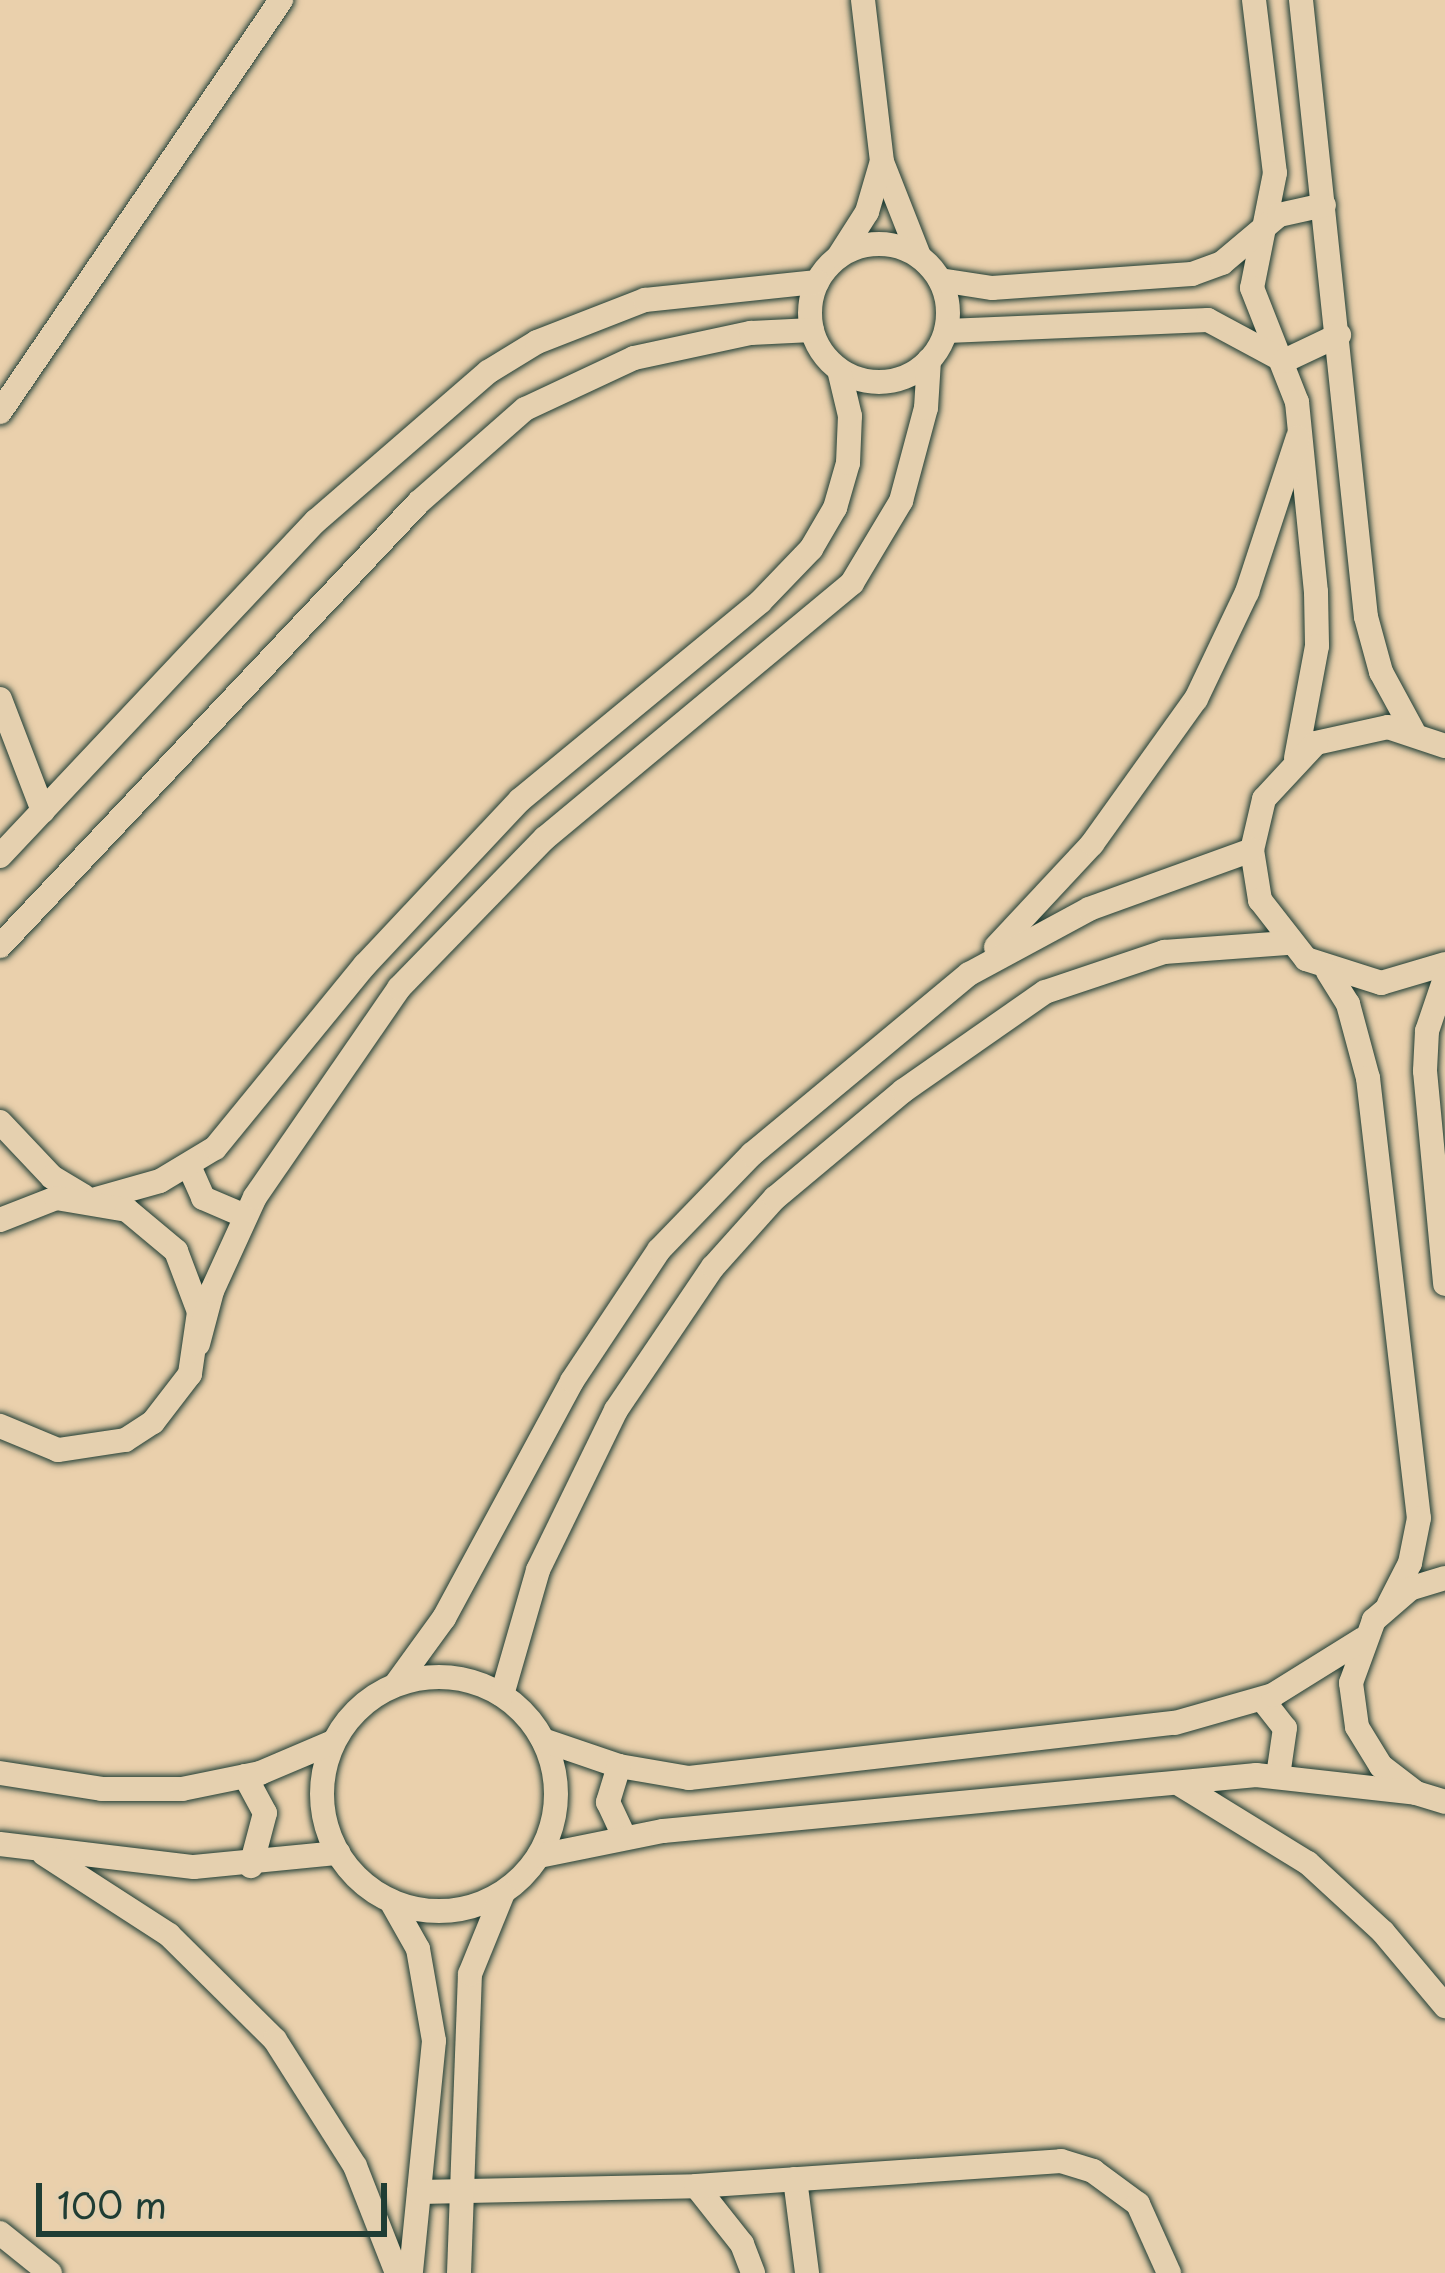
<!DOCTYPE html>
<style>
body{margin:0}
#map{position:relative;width:1445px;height:2273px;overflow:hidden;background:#ead0ac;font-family:"Playpen Sans",sans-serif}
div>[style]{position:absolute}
.roads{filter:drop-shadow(0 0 3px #1f3d34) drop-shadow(0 0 3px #1f3d34)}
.minor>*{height:24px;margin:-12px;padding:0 12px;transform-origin:12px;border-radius:12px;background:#e5d0af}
.minor>.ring{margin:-12px;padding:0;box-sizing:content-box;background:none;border:24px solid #e5d0af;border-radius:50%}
span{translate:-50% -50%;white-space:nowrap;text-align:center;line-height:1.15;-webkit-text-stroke:10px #e5d0af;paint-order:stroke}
.scale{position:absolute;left:36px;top:2183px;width:351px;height:54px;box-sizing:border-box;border:6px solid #1f3d34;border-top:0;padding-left:15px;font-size:36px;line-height:42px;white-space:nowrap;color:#1f3d34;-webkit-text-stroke:9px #e5d0af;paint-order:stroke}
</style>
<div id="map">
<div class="roads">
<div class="minor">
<i style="left:863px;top:0;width:163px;rotate:83.3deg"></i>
<i style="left:882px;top:162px;width:101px;rotate:68.5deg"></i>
<i style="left:1254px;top:0;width:174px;rotate:83.1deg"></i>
<i style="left:1275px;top:173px;width:117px;rotate:101.3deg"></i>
<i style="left:1252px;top:288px;width:123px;rotate:68.5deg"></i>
<i style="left:1297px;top:402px;width:191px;rotate:84.3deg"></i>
<i style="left:1316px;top:592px;width:54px;rotate:88.9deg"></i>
<i style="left:1317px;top:646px;width:114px;rotate:100.6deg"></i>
<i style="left:1301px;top:0;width:620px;rotate:83.99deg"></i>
<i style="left:1366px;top:617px;width:57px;rotate:74.7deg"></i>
<i style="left:1381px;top:672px;width:67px;rotate:61.5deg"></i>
<i class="ring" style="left:810px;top:244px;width:114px;height:114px"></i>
<i style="left:839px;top:256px;width:52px;rotate:-57.5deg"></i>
<i style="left:867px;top:212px;width:50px;rotate:-73.7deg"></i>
<i style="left:940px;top:280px;width:53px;rotate:8.7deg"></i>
<i style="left:992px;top:288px;width:200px;rotate:-4deg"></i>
<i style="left:1192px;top:274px;width:32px;rotate:-20deg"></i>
<i style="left:1222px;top:263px;width:75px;rotate:-40.1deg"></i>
<i style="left:1279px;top:215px;width:46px;rotate:-12.5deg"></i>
<i style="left:947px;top:331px;width:261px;rotate:-2.4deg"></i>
<i style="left:1208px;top:320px;width:86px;rotate:28.3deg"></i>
<i style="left:1284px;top:361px;width:61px;rotate:-25.3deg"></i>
<i style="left:0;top:412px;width:499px;rotate:-55.7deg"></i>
<i style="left:0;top:699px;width:120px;rotate:69deg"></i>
<i style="left:1445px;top:746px;width:60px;rotate:-161.6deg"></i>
<i style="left:1388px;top:727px;width:74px;rotate:167.5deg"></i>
<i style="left:1316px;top:743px;width:76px;rotate:132.9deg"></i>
<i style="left:1264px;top:799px;width:52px;rotate:103.2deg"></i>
<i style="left:1252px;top:850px;width:51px;rotate:80.9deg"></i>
<i style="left:1260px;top:900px;width:75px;rotate:52.1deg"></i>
<i style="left:1306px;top:959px;width:79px;rotate:17.7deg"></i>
<i style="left:1381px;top:983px;width:67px;rotate:-16.5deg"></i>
<i style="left:0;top:856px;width:461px;rotate:-46.7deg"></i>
<i style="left:316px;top:521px;width:228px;rotate:-40.9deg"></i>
<i style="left:488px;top:372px;width:57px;rotate:-31.5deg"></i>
<i style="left:537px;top:342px;width:116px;rotate:-21.3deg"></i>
<i style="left:645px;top:300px;width:173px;rotate:-6deg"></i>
<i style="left:0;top:946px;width:610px;rotate:-46.66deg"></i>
<i style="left:419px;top:502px;width:141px;rotate:-41.3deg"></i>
<i style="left:525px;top:409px;width:120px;rotate:-25.1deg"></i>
<i style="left:634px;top:358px;width:120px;rotate:-12.1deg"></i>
<i style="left:751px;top:333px;width:61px;rotate:-2.8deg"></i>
<i style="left:996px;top:947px;width:141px;rotate:-47deg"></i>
<i style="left:1092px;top:844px;width:178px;rotate:-54.4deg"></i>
<i style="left:1196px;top:699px;width:119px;rotate:-64.5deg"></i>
<i style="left:1247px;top:592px;width:163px;rotate:-71.8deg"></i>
<i style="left:1328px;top:972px;width:38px;rotate:58deg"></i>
<i style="left:1348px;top:1004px;width:77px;rotate:74.9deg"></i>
<i style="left:1368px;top:1078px;width:443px;rotate:83.4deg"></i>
<i style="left:1419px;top:1518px;width:46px;rotate:101.3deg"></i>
<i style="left:1410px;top:1563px;width:46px;rotate:117.1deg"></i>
<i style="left:1445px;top:978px;width:56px;rotate:108.8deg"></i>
<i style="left:1427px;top:1031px;width:40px;rotate:92.9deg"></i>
<i style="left:1425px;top:1071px;width:214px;rotate:84.6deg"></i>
<i style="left:0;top:1122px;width:76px;rotate:46.6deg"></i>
<i style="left:52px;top:1177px;width:37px;rotate:31deg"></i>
<i style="left:189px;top:1166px;width:35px;rotate:66deg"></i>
<i style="left:203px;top:1198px;width:46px;rotate:23.2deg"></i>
<i style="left:96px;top:1199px;width:66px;rotate:-15.7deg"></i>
<i style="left:160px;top:1181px;width:64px;rotate:-31deg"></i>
<i style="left:215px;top:1148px;width:237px;rotate:-50.7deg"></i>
<i style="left:365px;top:965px;width:226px;rotate:-46.8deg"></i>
<i style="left:520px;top:800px;width:311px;rotate:-39.5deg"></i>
<i style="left:760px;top:602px;width:74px;rotate:-46.1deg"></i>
<i style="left:811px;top:549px;width:48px;rotate:-59.7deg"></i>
<i style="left:835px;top:508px;width:47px;rotate:-73.9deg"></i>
<i style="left:848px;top:463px;width:47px;rotate:-87.6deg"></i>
<i style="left:850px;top:416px;width:47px;rotate:-103.4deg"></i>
<i style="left:0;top:1220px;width:60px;rotate:-21.4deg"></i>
<i style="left:56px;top:1198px;width:72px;rotate:9.6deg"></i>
<i style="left:127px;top:1210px;width:64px;rotate:39.9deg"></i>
<i style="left:176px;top:1251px;width:65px;rotate:69.3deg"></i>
<i style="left:199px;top:1312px;width:63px;rotate:98.3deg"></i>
<i style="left:190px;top:1374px;width:61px;rotate:127.6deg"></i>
<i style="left:153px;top:1422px;width:33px;rotate:147deg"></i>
<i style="left:125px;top:1440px;width:68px;rotate:171.5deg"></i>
<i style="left:58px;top:1450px;width:63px;rotate:-157.5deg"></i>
<i style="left:198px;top:1344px;width:55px;rotate:-75.2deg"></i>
<i style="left:212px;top:1291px;width:103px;rotate:-65.4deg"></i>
<i style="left:255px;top:1197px;width:254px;rotate:-55.4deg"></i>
<i style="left:399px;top:988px;width:209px;rotate:-45.8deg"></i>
<i style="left:545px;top:838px;width:399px;rotate:-39.7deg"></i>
<i style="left:852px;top:583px;width:96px;rotate:-59.1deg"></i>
<i style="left:901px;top:501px;width:96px;rotate:-75deg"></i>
<i style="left:926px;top:408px;width:48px;rotate:-86.4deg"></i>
<i style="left:1445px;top:1578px;width:37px;rotate:163deg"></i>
<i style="left:1410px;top:1589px;width:48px;rotate:139.3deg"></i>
<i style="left:1374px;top:1620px;width:67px;rotate:110.1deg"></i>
<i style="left:1351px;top:1683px;width:44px;rotate:82.2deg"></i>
<i style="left:1357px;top:1727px;width:46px;rotate:58.4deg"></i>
<i style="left:1381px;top:1766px;width:44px;rotate:37.6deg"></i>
<i style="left:1416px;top:1793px;width:30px;rotate:17deg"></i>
<i class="ring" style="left:322px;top:1677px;width:210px;height:210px"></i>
<i style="left:396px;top:1684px;width:82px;rotate:-54deg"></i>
<i style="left:444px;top:1618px;width:269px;rotate:-61.6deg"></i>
<i style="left:572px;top:1381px;width:157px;rotate:-56.4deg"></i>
<i style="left:659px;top:1250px;width:134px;rotate:-45.9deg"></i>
<i style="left:752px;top:1154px;width:282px;rotate:-39.7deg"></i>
<i style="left:969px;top:974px;width:136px;rotate:-28.4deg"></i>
<i style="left:1089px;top:909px;width:173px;rotate:-19.9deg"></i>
<i style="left:502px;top:1695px;width:130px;rotate:-73.9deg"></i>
<i style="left:538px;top:1570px;width:178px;rotate:-64deg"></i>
<i style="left:616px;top:1410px;width:173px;rotate:-55.9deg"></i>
<i style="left:713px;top:1267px;width:93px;rotate:-48.1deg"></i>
<i style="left:775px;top:1198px;width:167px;rotate:-39.9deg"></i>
<i style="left:903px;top:1091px;width:173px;rotate:-34.9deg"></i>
<i style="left:1045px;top:992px;width:126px;rotate:-18.6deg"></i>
<i style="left:1164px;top:952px;width:123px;rotate:-4.2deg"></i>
<i style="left:1262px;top:1699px;width:37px;rotate:52deg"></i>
<i style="left:1285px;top:1728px;width:49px;rotate:98.3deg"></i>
<i style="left:543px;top:1740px;width:80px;rotate:18.9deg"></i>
<i style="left:619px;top:1766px;width:71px;rotate:9.7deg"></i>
<i style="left:689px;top:1778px;width:489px;rotate:-6.5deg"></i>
<i style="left:1175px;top:1723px;width:102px;rotate:-15.9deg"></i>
<i style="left:1273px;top:1695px;width:106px;rotate:-31.9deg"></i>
<i style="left:619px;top:1766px;width:38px;rotate:107deg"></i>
<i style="left:608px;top:1802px;width:38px;rotate:65deg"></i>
<i style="left:0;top:1773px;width:103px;rotate:8.9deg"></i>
<i style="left:102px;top:1789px;width:80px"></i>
<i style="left:182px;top:1789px;width:80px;rotate:-11.6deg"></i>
<i style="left:260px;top:1773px;width:79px;rotate:-23deg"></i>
<i style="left:245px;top:1776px;width:42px;rotate:61.6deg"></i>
<i style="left:265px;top:1813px;width:55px;rotate:104.8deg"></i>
<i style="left:1181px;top:1785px;width:149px;rotate:31.6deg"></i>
<i style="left:1308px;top:1863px;width:102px;rotate:42.6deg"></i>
<i style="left:1383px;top:1932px;width:97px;rotate:50deg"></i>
<i style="left:0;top:1844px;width:195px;rotate:6.8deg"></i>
<i style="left:194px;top:1867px;width:145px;rotate:-5.6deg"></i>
<i style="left:44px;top:1854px;width:149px;rotate:32.9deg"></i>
<i style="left:169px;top:1935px;width:149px;rotate:44.7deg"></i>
<i style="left:275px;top:2040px;width:149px;rotate:57.6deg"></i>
<i style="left:355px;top:2166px;width:115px;rotate:68.6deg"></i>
<i style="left:539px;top:1856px;width:126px;rotate:-11.4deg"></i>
<i style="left:663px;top:1831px;width:596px;rotate:-5.39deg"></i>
<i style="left:1256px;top:1775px;width:161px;rotate:6.4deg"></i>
<i style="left:391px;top:1901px;width:55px;rotate:60.6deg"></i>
<i style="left:418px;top:1949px;width:93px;rotate:80.1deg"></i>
<i style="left:434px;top:2041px;width:233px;rotate:95.7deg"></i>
<i style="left:795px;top:2179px;width:95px;rotate:82.7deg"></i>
<i style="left:696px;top:2186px;width:74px;rotate:51.6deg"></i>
<i style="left:742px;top:2244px;width:31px;rotate:69deg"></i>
<i style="left:419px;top:2192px;width:277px;rotate:-1.2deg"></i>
<i style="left:696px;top:2186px;width:366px;rotate:-3.9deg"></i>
<i style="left:1061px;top:2161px;width:34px;rotate:17deg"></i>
<i style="left:1093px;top:2171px;width:56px;rotate:36.3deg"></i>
<i style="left:1138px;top:2204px;width:76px;rotate:65.8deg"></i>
<i style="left:0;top:2233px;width:64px;rotate:38.7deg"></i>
<i style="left:459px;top:2273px;width:299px;rotate:-87.9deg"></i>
<i style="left:470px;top:1974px;width:87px;rotate:-67.8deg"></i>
</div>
</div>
<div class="scale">100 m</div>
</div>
